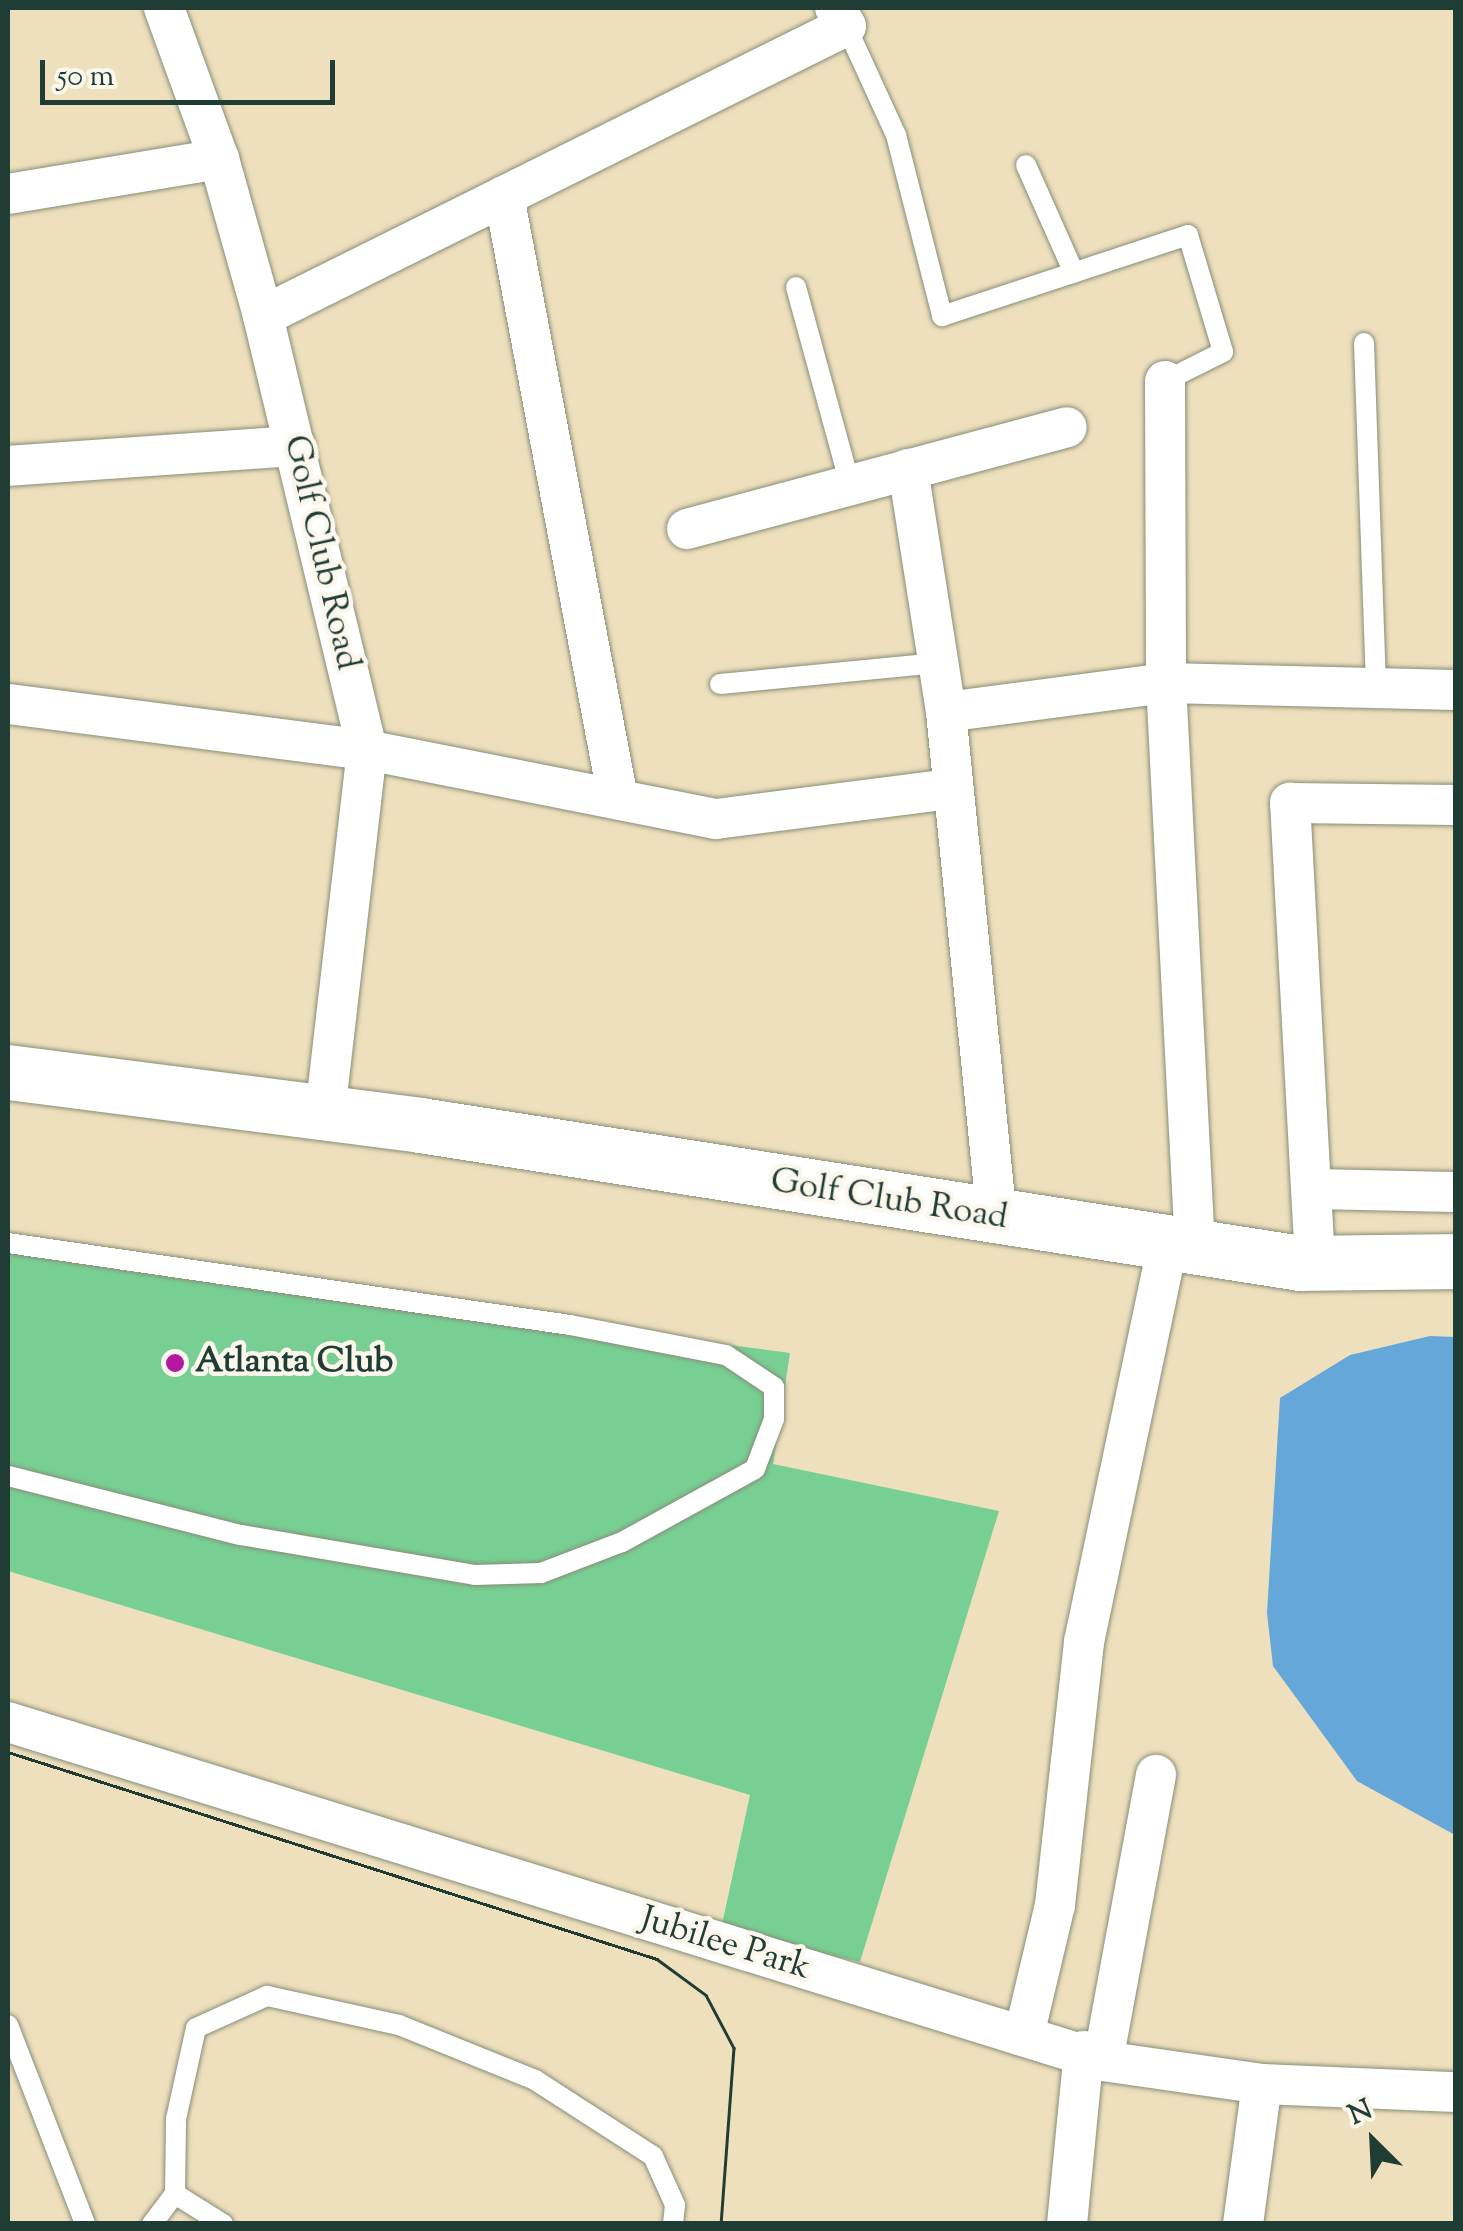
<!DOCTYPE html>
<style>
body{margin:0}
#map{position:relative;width:1463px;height:2231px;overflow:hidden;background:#eedfbd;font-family:"Sorts Mill Goudy",serif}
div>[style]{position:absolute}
.green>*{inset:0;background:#78cf94}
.water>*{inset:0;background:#65a7d9}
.roads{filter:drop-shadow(0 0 2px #868e78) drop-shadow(0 0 2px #868e78)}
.lane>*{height:20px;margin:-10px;padding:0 10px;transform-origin:10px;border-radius:10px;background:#fff}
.street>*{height:40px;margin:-20px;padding:0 20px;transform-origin:20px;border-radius:20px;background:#fff}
.secondary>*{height:55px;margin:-27.5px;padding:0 27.5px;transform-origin:27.5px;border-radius:27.5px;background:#fff}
.tram>*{height:2.5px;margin:-1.25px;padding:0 1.25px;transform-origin:1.25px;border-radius:1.25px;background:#1f3d34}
.dots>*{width:28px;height:28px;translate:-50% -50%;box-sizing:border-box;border:5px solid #fbf7ec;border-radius:50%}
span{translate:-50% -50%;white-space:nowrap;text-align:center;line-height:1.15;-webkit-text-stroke:9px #fbf7ec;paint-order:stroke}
.street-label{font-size:35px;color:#1f3d34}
.poi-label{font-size:35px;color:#1f3d34;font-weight:700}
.left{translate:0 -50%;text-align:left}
.frame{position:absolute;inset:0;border:10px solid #1f3d34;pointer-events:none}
.north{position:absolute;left:1323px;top:2091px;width:100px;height:100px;-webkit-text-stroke:8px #fbf7ec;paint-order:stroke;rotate:336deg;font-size:28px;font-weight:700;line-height:40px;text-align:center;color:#1f3d34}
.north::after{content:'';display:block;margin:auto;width:35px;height:45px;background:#1f3d34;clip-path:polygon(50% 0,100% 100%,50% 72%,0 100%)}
.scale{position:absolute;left:40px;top:60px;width:295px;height:45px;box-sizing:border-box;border:5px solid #1f3d34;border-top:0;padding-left:12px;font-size:30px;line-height:35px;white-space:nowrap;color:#1f3d34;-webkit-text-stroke:8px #fbf7ec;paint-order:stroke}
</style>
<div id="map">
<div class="green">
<i style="clip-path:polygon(8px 1251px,790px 1353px,773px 1464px,999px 1511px,860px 1962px,721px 1929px,750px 1795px,8px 1571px)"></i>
</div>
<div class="water">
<i style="clip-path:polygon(1430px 1336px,1455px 1337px,1455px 1835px,1357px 1781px,1273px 1666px,1267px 1613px,1280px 1398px,1350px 1355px)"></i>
</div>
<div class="roads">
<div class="lane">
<i style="left:846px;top:26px;width:120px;rotate:65.4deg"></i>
<i style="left:896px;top:135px;width:187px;rotate:75.7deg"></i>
<i style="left:942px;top:316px;width:259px;rotate:-18.2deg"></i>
<i style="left:1188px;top:235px;width:122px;rotate:73.3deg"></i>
<i style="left:1223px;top:352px;width:65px;rotate:153.4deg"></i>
<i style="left:1026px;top:165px;width:118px;rotate:66deg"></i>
<i style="left:796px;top:287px;width:205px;rotate:74.7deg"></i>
<i style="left:1364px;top:343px;width:345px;rotate:88deg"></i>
<i style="left:720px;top:684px;width:219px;rotate:-5.5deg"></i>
<i style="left:8px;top:1243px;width:568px;rotate:8.3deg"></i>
<i style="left:570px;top:1325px;width:159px;rotate:10.9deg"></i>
<i style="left:726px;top:1355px;width:58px;rotate:33.7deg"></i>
<i style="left:774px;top:1387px;width:32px;rotate:90deg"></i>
<i style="left:774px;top:1419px;width:53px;rotate:110.8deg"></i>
<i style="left:755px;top:1469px;width:152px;rotate:151.2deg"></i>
<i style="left:622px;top:1542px;width:87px;rotate:159.1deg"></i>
<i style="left:541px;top:1573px;width:66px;rotate:178.3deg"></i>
<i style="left:475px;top:1575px;width:238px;rotate:-170.3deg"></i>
<i style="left:240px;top:1535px;width:239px;rotate:-165.7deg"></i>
<i style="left:8px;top:2025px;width:213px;rotate:68.8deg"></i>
<i style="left:175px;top:2194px;width:57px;rotate:32deg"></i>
<i style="left:152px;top:2224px;width:38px;rotate:-53deg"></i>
<i style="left:175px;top:2194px;width:75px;rotate:-89.2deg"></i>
<i style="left:176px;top:2119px;width:93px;rotate:-77.6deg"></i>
<i style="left:196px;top:2028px;width:78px;rotate:-24.3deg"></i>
<i style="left:267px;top:1996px;width:135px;rotate:12.4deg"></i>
<i style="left:399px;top:2025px;width:147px;rotate:22deg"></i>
<i style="left:535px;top:2080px;width:140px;rotate:32.8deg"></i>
<i style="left:653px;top:2156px;width:54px;rotate:65.8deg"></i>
<i style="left:675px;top:2205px;width:19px;rotate:96deg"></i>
</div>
<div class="street">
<i style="left:164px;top:8px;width:161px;rotate:70deg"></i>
<i style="left:219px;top:159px;width:163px;rotate:74.3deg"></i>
<i style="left:263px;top:316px;width:446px;rotate:76.5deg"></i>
<i style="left:367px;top:750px;width:365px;rotate:96.6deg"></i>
<i style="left:8px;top:194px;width:214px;rotate:-9.4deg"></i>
<i style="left:504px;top:196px;width:614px;rotate:79.29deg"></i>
<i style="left:263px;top:316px;width:651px;rotate:-26.45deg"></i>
<i style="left:846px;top:26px;width:21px;rotate:-121deg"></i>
<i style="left:1165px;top:381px;width:302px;rotate:89.8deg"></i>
<i style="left:1166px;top:683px;width:565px;rotate:87.06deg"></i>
<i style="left:8px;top:466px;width:288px;rotate:-4deg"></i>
<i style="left:908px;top:469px;width:246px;rotate:81.1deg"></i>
<i style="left:946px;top:712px;width:510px;rotate:84.26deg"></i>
<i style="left:687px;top:529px;width:393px;rotate:-15deg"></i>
<i style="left:8px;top:704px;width:362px;rotate:7.3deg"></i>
<i style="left:367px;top:750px;width:356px;rotate:11.2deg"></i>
<i style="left:716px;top:819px;width:237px;rotate:-7.3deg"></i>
<i style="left:946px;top:712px;width:222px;rotate:-7.5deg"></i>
<i style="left:1166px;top:683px;width:290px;rotate:1.4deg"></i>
<i style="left:1312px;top:1189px;width:144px;rotate:1.2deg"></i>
<i style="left:1315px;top:1263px;width:461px;rotate:-93.1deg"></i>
<i style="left:1290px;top:803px;width:166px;rotate:0.7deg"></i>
<i style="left:8px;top:1722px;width:1146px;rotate:17.2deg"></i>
<i style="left:1103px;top:2061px;width:161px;rotate:8.2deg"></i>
<i style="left:1262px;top:2084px;width:194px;rotate:2.4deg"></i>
<i style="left:1024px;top:2035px;width:134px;rotate:-76.6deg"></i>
<i style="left:1055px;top:1905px;width:265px;rotate:-83.7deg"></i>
<i style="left:1084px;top:1642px;width:408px;rotate:-78.1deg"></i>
<i style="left:1103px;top:2061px;width:291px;rotate:-79.5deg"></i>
<i style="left:1067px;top:2224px;width:174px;rotate:-84.4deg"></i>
<i style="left:1243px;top:2224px;width:141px;rotate:-82.3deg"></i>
</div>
<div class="secondary">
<i style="left:8px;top:1072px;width:415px;rotate:7.3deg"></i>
<i style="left:420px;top:1125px;width:891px;rotate:8.91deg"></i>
<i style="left:1300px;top:1263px;width:156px;rotate:-0.7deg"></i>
</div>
</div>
<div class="tram">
<i style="left:8px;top:1752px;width:681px;rotate:17.69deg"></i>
<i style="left:657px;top:1959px;width:61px;rotate:36.3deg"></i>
<i style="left:706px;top:1995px;width:60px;rotate:62.2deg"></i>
<i style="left:734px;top:2048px;width:176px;rotate:94.2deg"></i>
</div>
<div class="dots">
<i style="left:175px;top:1363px;background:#b5179e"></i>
</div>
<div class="street-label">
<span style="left:320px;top:553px;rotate:77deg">Golf Club Road</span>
<span style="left:889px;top:1201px;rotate:9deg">Golf Club Road</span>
<span style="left:725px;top:1945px;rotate:17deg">Jubilee Park</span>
</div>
<div class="poi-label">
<span class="left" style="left:195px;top:1363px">Atlanta Club</span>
</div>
<div class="frame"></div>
<div class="north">N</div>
<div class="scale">50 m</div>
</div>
